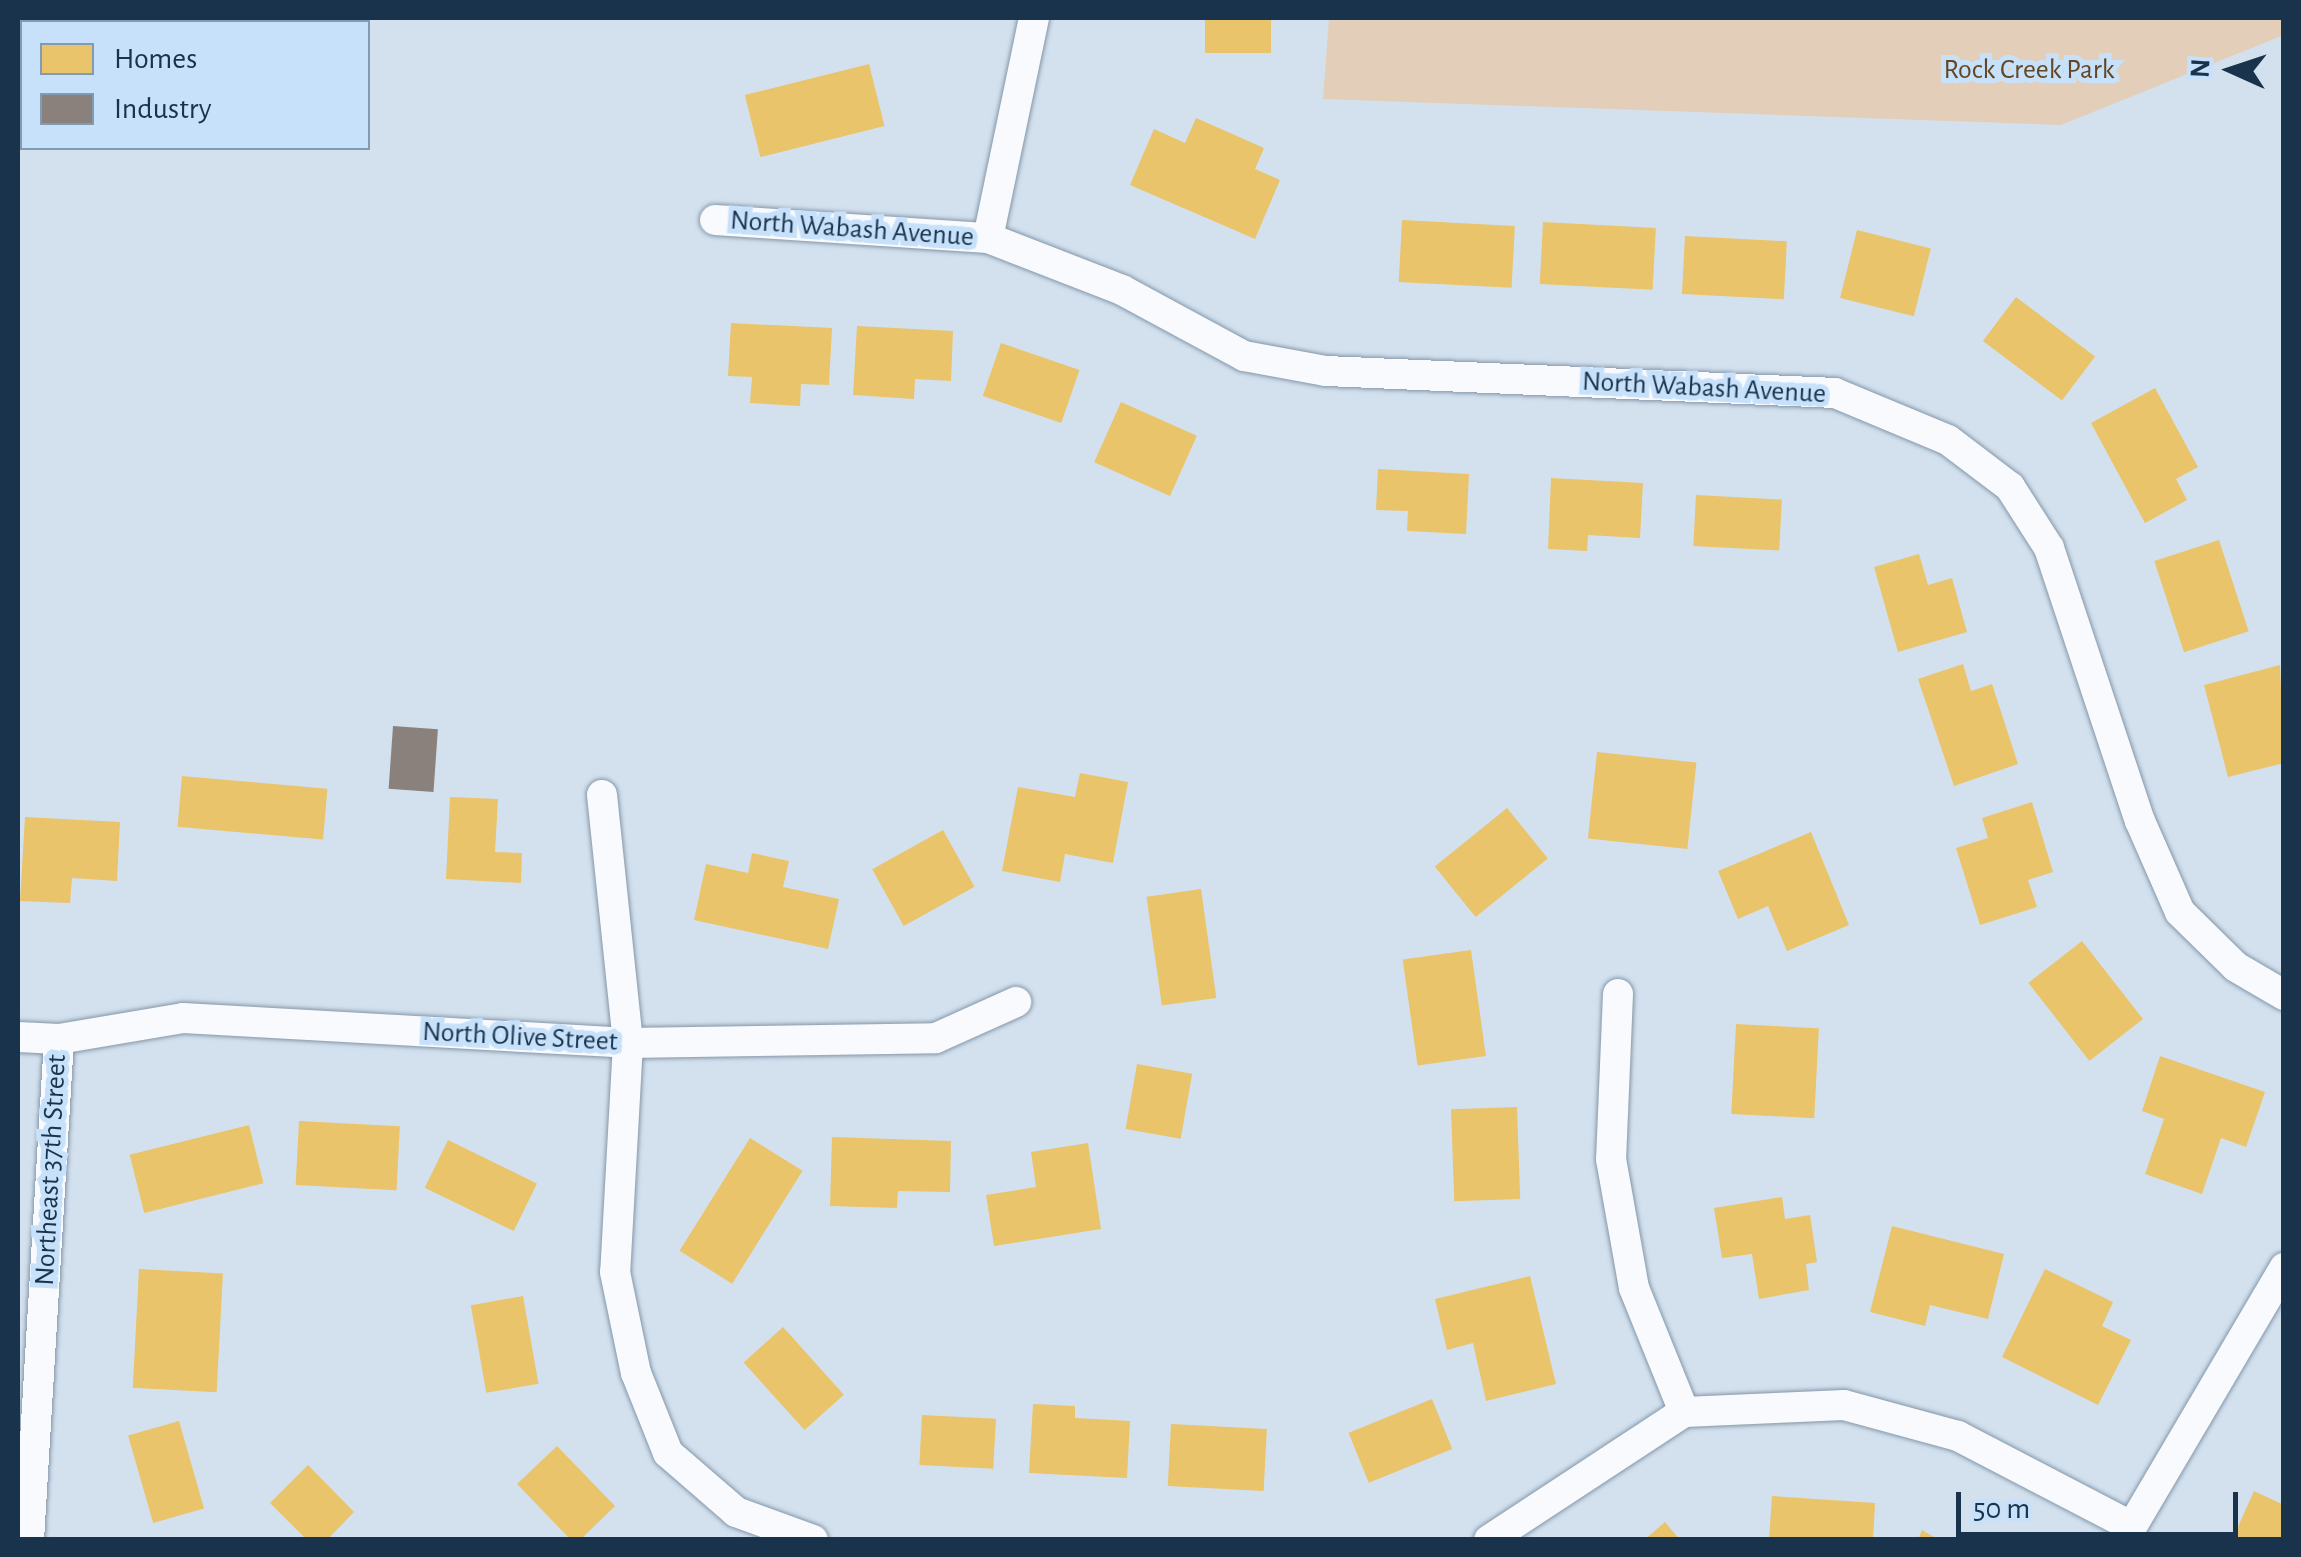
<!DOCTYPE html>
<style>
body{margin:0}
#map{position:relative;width:2301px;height:1557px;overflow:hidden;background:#d3e1ef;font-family:"Alegreya Sans",sans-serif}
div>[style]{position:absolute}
.green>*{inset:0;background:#e3cfb9}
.homes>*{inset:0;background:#e9c46a;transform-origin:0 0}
.industry>*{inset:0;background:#8a817c;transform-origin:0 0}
.roads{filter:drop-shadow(0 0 2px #8497a8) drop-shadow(0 0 2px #8497a8)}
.street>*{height:30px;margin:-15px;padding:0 15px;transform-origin:15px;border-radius:15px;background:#f8fafd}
span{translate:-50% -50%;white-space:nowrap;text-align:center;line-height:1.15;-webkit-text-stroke:10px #c8e1fa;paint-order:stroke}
.park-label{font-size:28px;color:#634623}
.street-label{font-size:28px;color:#19334c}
.frame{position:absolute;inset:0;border:20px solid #19334c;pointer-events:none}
.legend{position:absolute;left:20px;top:20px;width:350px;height:130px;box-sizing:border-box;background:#c8e1fa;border:2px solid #829bb4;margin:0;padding:12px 18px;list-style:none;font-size:30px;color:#19334c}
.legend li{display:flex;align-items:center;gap:20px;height:50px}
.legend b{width:50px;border:2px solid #829bb4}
.north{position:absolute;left:2181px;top:20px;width:100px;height:100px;-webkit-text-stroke:8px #c8e1fa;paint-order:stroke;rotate:273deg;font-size:28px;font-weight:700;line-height:40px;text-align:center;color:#19334c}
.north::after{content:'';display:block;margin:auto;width:35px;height:45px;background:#19334c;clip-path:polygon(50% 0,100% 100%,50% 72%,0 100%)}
.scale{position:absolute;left:1956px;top:1492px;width:282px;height:45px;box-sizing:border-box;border:5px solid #19334c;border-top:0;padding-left:12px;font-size:30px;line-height:35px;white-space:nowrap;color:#19334c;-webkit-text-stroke:8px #c8e1fa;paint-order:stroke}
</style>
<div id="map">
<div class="green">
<i style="clip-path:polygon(1329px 18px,2283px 18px,2284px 35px,2061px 125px,1323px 99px)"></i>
</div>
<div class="homes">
<i style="left:1205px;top:18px;width:66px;height:35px"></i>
<i style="left:869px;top:64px;width:64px;height:128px;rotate:76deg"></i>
<i style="clip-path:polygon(1196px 118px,1264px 148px,1255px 169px,1280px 180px,1255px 239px,1130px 185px,1154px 129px,1185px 143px)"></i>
<i style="left:1402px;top:220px;width:113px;height:62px;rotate:3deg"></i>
<i style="left:1543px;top:222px;width:113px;height:62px;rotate:3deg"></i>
<i style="left:1857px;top:230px;width:76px;height:70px;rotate:14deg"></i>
<i style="left:1685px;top:236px;width:102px;height:58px;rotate:3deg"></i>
<i style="left:2016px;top:297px;width:99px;height:55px;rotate:37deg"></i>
<i style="clip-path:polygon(731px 323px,832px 328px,829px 385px,801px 384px,800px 406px,750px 403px,752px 377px,728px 376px)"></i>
<i style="clip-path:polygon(857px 326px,953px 331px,951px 381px,915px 379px,914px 399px,853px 395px)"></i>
<i style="left:1001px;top:343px;width:83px;height:56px;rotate:19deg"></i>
<i style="clip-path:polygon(2155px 388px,2198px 467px,2176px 479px,2187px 500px,2145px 523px,2091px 423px)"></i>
<i style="left:1121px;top:402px;width:83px;height:66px;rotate:24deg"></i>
<i style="clip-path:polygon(1378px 469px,1469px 474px,1466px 534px,1407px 531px,1408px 511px,1376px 510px)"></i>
<i style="clip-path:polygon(1551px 478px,1643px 483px,1640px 538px,1588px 535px,1587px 551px,1548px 549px)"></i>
<i style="left:1696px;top:495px;width:86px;height:51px;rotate:3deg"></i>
<i style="left:2219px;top:540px;width:96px;height:68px;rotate:72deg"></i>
<i style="clip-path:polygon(1919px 554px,1928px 585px,1952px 578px,1967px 632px,1898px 652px,1874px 567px)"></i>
<i style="clip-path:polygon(1963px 664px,1971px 691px,1992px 684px,2018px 764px,1954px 786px,1918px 679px)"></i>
<i style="clip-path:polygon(2280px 665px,2284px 763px,2228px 777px,2204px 685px)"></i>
<i style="left:1597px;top:752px;width:100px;height:87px;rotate:6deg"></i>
<i style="clip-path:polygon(1080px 773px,1128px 782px,1113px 863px,1065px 854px,1060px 882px,1002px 871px,1018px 787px,1075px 797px)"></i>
<i style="left:182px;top:776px;width:146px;height:51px;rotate:5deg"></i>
<i style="clip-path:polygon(450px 797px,498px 799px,495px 852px,522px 853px,521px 883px,446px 879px)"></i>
<i style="clip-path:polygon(2032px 802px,2053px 872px,2028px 880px,2037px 907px,1980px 925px,1956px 848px,1988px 838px,1982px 818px)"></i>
<i style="left:1507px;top:808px;width:65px;height:93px;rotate:51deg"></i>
<i style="clip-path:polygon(25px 817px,120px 822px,117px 881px,72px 878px,70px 903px,20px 901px)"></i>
<i style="left:943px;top:830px;width:65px;height:81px;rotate:61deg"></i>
<i style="clip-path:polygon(1811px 832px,1849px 925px,1787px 951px,1768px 906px,1738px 919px,1718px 871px)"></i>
<i style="clip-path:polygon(752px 853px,789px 861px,783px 887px,839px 899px,828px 949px,694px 920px,706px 864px,748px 873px)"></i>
<i style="left:1201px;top:889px;width:110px;height:55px;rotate:82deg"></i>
<i style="left:2082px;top:941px;width:99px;height:68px;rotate:52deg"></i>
<i style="left:1471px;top:950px;width:107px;height:69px;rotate:82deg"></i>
<i style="left:1736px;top:1024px;width:83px;height:90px;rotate:3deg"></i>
<i style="clip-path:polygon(2160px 1056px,2265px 1092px,2246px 1147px,2221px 1138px,2202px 1194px,2145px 1174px,2164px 1119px,2142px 1111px)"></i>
<i style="left:1137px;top:1064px;width:56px;height:66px;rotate:10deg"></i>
<i style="left:1517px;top:1107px;width:92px;height:66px;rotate:88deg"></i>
<i style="left:299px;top:1121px;width:101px;height:64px;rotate:3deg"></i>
<i style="left:249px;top:1125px;width:60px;height:123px;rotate:76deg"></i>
<i style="clip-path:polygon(832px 1137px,951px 1141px,950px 1192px,898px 1191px,897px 1208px,830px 1206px)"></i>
<i style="left:750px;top:1138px;width:62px;height:133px;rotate:32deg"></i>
<i style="left:448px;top:1140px;width:99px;height:53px;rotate:26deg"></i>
<i style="clip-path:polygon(1088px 1143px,1101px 1229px,994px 1246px,986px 1195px,1036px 1187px,1031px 1152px)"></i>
<i style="clip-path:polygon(1782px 1197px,1785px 1219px,1810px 1215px,1817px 1262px,1806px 1264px,1809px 1290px,1759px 1299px,1752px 1254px,1722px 1258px,1714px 1208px)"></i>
<i style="clip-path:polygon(1892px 1226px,2004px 1254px,1988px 1319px,1930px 1305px,1925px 1326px,1870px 1312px)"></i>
<i style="left:139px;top:1269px;width:84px;height:119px;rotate:3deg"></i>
<i style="clip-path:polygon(2045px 1269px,2113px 1302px,2102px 1326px,2131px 1340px,2098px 1405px,2002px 1357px)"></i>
<i style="clip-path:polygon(1530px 1276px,1556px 1384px,1486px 1401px,1473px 1343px,1447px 1350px,1435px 1299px)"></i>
<i style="left:523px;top:1296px;width:89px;height:53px;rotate:80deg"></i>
<i style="left:783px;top:1327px;width:91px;height:53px;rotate:48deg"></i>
<i style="left:1432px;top:1399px;width:54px;height:90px;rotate:68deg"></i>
<i style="clip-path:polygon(1033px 1404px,1075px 1406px,1075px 1418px,1130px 1421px,1127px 1478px,1029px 1473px)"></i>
<i style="left:922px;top:1415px;width:74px;height:50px;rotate:3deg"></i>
<i style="left:179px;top:1421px;width:91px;height:53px;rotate:74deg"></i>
<i style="left:1171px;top:1424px;width:96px;height:62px;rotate:3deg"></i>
<i style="clip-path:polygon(557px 1446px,615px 1506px,580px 1540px,571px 1540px,517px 1484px)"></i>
<i style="clip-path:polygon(308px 1465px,354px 1512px,327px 1540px,307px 1540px,270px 1503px)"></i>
<i style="clip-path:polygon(2254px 1491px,2284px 1505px,2284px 1540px,2232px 1540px)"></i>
<i style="clip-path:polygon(1772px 1496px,1875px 1503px,1873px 1540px,1769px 1540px)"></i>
<i style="clip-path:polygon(1665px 1522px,1680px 1540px,1644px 1540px)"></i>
<i style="clip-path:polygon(1922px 1530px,1939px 1540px,1918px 1540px)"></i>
</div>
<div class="industry">
<i style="left:393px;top:726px;width:45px;height:63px;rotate:4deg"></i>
</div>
<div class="roads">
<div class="street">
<i style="left:715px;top:220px;width:274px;rotate:3.8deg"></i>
<i style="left:988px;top:238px;width:144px;rotate:21.2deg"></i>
<i style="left:1122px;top:290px;width:139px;rotate:28.4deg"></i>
<i style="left:1244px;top:356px;width:83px;rotate:10.4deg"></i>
<i style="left:1326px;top:371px;width:509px;rotate:2.47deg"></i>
<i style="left:1835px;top:393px;width:122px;rotate:22.6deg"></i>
<i style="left:1948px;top:440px;width:78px;rotate:37.2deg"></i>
<i style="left:2010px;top:487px;width:72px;rotate:57.4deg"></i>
<i style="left:2049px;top:548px;width:288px;rotate:71.6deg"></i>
<i style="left:2140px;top:821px;width:99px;rotate:66.3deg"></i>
<i style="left:2180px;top:912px;width:78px;rotate:44.5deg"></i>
<i style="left:2236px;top:967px;width:56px;rotate:30.3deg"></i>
<i style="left:988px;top:238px;width:225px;rotate:-78.2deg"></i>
<i style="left:602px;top:795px;width:249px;rotate:84deg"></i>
<i style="left:628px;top:1043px;width:229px;rotate:93.2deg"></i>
<i style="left:615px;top:1272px;width:103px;rotate:78.3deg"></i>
<i style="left:636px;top:1373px;width:86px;rotate:68.2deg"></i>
<i style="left:668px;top:1453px;width:90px;rotate:40.9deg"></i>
<i style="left:736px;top:1512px;width:82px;rotate:20deg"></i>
<i style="left:1618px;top:994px;width:165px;rotate:92.4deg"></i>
<i style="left:1611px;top:1159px;width:131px;rotate:79.9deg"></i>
<i style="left:1634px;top:1288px;width:134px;rotate:68deg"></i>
<i style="left:18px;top:1037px;width:41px;rotate:2.8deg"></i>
<i style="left:59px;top:1039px;width:126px;rotate:-9.6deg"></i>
<i style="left:183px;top:1018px;width:446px;rotate:3.2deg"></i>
<i style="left:628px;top:1043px;width:308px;rotate:-0.9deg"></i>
<i style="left:936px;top:1038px;width:88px;rotate:-24.2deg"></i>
<i style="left:29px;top:1540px;width:502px;rotate:-86.57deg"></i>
<i style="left:1489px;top:1540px;width:233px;rotate:-33.3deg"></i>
<i style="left:1684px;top:1412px;width:160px;rotate:-2.5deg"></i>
<i style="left:1844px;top:1405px;width:118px;rotate:15.2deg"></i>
<i style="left:1958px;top:1436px;width:195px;rotate:27.5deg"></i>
<i style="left:2124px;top:1540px;width:316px;rotate:-59.5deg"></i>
</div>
</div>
<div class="park-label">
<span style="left:2029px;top:70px">Rock Creek Park</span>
</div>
<div class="street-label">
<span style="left:852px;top:229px;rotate:4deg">North Wabash Avenue</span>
<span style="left:1704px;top:388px;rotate:3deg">North Wabash Avenue</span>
<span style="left:520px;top:1037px;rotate:3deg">North Olive Street</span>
<span style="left:51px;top:1170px;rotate:-87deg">Northeast 37th Street</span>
</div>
<div class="frame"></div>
<ul class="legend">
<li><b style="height:28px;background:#e9c46a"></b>Homes</li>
<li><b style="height:28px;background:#8a817c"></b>Industry</li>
</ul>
<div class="north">N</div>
<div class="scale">50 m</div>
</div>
